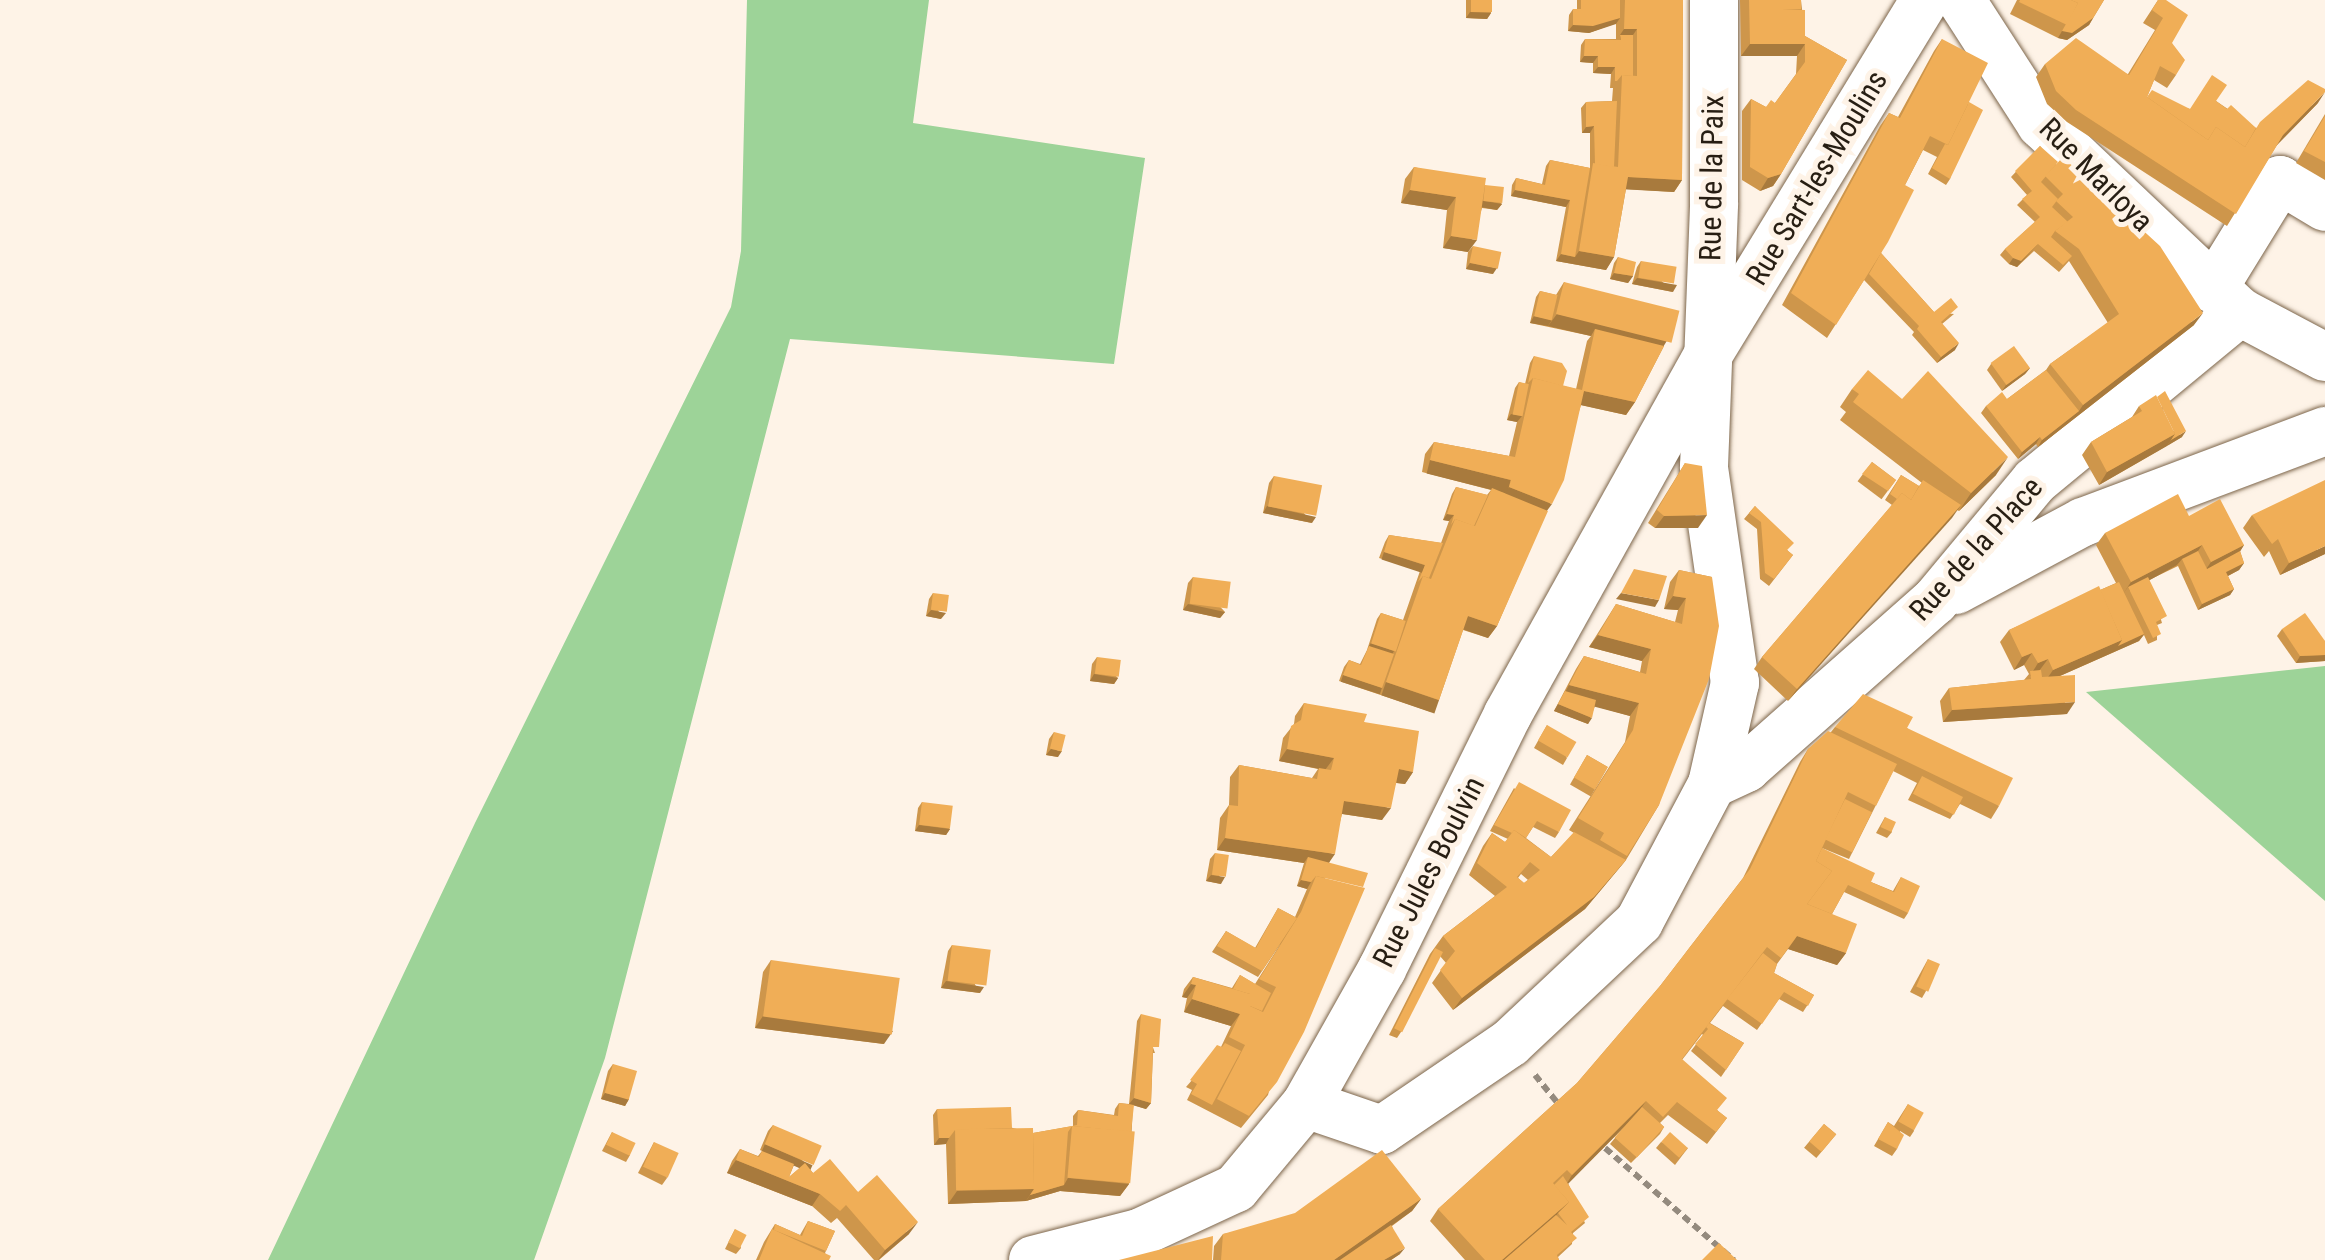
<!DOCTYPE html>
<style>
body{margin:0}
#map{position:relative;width:2325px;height:1260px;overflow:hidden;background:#fef3e7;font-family:"Roboto Condensed",sans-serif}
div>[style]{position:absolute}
.green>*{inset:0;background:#9dd398}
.path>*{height:6px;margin-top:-3px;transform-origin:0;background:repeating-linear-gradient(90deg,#948a7e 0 8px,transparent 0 13px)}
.roads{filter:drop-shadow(0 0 2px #7c654a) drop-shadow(0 0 2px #7c654a)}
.minor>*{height:48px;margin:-24px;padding:0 24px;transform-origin:24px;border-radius:24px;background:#fff}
.wall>*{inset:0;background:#ce964b;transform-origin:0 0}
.shaded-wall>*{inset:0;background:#a87a3d;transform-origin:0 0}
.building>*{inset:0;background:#f0ae57;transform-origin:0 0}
span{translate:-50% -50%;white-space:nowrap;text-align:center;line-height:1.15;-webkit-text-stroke:10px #fef3e7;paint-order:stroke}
.street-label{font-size:30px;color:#271e13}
</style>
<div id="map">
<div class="green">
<i style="clip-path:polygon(747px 0,929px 0,913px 123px,1145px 158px,1114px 364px,790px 339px,605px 1058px,534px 1260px,268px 1260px,475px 823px,731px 307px,741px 251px)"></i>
<i style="clip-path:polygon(2325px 666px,2325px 901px,2086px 692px)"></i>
</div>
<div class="path">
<i style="left:1535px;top:1075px;width:38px;rotate:51deg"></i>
<i style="left:1605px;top:1148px;width:171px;rotate:41deg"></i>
</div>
<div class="roads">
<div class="minor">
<i style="left:1961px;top:0;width:148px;rotate:57.2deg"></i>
<i style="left:2041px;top:124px;width:274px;rotate:43.4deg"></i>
<i style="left:2240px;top:312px;width:96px;rotate:27.9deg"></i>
<i style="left:2213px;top:289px;width:128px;rotate:-58.4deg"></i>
<i style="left:2280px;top:180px;width:52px;rotate:31deg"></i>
<i style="left:1956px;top:590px;width:144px;rotate:-28.2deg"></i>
<i style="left:2083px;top:522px;width:259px;rotate:-20.6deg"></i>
<i style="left:1712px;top:784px;width:38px;rotate:-25deg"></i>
<i style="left:1746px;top:768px;width:252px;rotate:-41.5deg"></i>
<i style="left:1935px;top:601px;width:156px;rotate:-50.2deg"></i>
<i style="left:2035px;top:481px;width:266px;rotate:-39.5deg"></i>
<i style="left:1306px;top:1104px;width:80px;rotate:18.9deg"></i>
<i style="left:1382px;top:1130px;width:155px;rotate:-34.2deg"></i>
<i style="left:1510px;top:1043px;width:177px;rotate:-43.2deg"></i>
<i style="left:1639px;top:922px;width:156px;rotate:-62.1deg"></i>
<i style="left:1712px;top:784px;width:104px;rotate:-77.2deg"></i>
<i style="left:1735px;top:683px;width:218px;rotate:-98.2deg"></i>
<i style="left:1704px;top:467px;width:264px;rotate:-87.8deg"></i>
<i style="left:1714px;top:203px;width:203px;rotate:-90deg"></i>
<i style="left:1033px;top:1260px;width:109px;rotate:-14.3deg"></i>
<i style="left:1139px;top:1233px;width:107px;rotate:-24.9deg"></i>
<i style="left:1236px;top:1188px;width:109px;rotate:-50.2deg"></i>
<i style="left:1306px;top:1104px;width:155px;rotate:-60.6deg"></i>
<i style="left:1382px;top:969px;width:284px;rotate:-63.7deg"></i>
<i style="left:1508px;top:714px;width:411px;rotate:-60.9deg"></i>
<i style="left:1708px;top:355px;width:416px;rotate:-58.6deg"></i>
</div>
</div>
<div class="wall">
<i style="clip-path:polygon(1466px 0,1492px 0,1491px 13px,1487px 19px,1466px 18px)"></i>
<i style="clip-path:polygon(1577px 0,1683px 0,1682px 180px,1674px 192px,1626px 189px,1614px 257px,1606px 270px,1556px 261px,1566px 207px,1511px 196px,1512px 185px,1516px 178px,1542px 184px,1546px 166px,1550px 160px,1590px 168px,1590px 133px,1582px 133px,1581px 108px,1586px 102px,1612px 101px,1613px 88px,1610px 88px,1611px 74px,1593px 73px,1593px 63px,1580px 62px,1581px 45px,1585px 39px,1616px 39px,1616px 23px,1589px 33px,1568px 31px,1569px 15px,1573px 9px,1577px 9px)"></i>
<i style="clip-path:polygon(1740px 0,1801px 0,1805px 36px,1847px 60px,1781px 174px,1773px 186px,1760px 191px,1742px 180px,1742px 111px,1751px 99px,1766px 107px,1775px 103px,1796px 74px,1797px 56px,1741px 56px)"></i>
<i style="clip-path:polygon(2017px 0,2104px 0,2089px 25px,2067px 40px,2058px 38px,2010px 14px)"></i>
<i style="clip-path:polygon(2158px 0,2172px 43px,2176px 75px,2167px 88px,2154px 80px,2147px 97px,2190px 109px,2216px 101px,2256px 128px,2318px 103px,2277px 145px,2227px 226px,2067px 122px,2047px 104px,2036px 77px,2045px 64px,2128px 74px,2155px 30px,2143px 23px)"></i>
<i style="clip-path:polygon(1942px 39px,1969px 102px,1950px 179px,1946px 185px,1928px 174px,1937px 157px,1923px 150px,1905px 185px,1881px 253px,1934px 312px,1954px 314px,1942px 324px,1955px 350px,1937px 363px,1912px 335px,1914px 332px,1864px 280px,1827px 338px,1782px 305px,1880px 126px,1889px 113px,1898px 117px,1934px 51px)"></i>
<i style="clip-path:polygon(2325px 114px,2325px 180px,2296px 163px)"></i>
<i style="clip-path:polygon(2040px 146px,2194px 325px,2038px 447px,2036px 444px,2018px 459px,1981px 413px,1986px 406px,2007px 399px,2046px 370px,2050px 364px,2108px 323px,2069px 261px,2059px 272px,2034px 251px,2017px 267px,2009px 264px,2000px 255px,2005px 249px,2035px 222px,2017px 205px,2027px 195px,2011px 177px)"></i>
<i style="clip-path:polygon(1414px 167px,1485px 185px,1502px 204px,1497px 210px,1482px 208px,1468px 252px,1443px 248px,1447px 210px,1401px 203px,1405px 179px)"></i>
<i style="clip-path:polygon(1473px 246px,1493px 274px,1466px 269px,1468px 252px)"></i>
<i style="clip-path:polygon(1618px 257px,1633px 276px,1628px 283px,1610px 279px,1614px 263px)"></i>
<i style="clip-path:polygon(1641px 261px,1673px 292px,1632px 284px,1637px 267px)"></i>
<i style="clip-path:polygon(1564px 282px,1664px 346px,1635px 402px,1626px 415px,1581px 405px,1547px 510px,1497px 626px,1488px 638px,1463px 630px,1439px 700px,1431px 712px,1339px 681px,1344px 667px,1349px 660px,1360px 664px,1367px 650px,1377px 619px,1381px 613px,1403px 620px,1420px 571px,1379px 558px,1385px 542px,1389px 535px,1441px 543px,1449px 521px,1443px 520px,1452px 494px,1456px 487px,1487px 495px,1491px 490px,1422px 472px,1425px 454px,1434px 442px,1509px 456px,1517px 422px,1507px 420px,1515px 388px,1519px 382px,1525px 384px,1530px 363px,1534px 356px,1563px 386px,1576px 389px,1587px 341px,1591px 336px,1530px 323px,1536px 297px,1540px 291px,1556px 295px)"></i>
<i style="clip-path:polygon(1991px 364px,2030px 368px,2025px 374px,2002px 391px,1987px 370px)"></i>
<i style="clip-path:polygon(1852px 389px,1902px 399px,1996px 475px,1959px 511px,1957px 510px,1788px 701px,1754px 669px,1762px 657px,1892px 505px,1885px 500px,1901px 475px,1919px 486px,1922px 483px,1840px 420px,1846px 412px,1840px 407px)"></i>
<i style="clip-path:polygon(2139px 406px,2182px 437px,2099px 485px,2082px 455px,2091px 442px,2132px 417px)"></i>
<i style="left:1872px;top:462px;width:30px;height:24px;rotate:37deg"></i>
<i style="clip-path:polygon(1685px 463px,1698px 528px,1655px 528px,1648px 523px)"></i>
<i style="clip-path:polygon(1274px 476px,1312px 523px,1263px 513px,1269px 483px)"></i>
<i style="clip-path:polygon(1755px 506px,1788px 551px,1793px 555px,1769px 586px,1760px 579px,1757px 529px,1744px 519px)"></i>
<i style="clip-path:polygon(2252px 515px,2325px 554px,2280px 575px,2269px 551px,2264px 557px,2243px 528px)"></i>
<i style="clip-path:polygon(2189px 516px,2244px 545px,2240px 551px,2244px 563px,2239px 570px,2228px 576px,2234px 589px,2230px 595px,2198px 610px,2178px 566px,2149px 580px,2162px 623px,2157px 625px,2157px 640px,2148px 644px,2144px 635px,2139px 641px,2060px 676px,2067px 714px,1943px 722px,1940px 701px,1949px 688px,2024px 680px,2029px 674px,2024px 665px,2014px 670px,2000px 642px,2009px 630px,2116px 583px,2096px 545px,2105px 533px)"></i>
<i style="clip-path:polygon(evenodd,1679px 570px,1712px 577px,1659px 805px,1626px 860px,1585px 909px,1453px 1010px,1432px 983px,1446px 963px,1440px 956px,1401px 1032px,1397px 1038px,1389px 1035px,1430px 954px,1443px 936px,1495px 896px,1469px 875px,1483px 846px,1492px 833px,1505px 842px,1508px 839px,1490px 831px,1514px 788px,1559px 832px,1555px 838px,1533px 827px,1526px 838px,1551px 857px,1574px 833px,1569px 830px,1625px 742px,1630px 716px,1595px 706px,1588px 724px,1554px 711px,1576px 669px,1584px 656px,1640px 672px,1642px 661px,1589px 647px,1616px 604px,1675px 622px,1678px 610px,1664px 609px,1670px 582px,1679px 570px,1521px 874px,1528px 880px,1524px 883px,1518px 878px,1521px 874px)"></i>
<i style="clip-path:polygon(1193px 577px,1225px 612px,1220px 618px,1183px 610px,1188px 583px)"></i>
<i style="clip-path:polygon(933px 593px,941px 619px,926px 616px,929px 599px)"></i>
<i style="clip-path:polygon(2282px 629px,2325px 641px,2325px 661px,2296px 663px,2277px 636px)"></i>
<i style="clip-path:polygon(1097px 657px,1118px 678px,1114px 684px,1090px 681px,1092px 664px)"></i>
<i style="clip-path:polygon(1304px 703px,1364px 722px,1413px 772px,1405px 784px,1396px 783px,1382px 820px,1342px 814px,1268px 1095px,1241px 1128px,1187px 1100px,1192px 1090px,1186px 1087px,1221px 1047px,1231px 1026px,1184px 1012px,1187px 998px,1182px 997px,1184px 989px,1193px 977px,1232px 988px,1240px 975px,1255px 984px,1281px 943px,1258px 977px,1212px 952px,1226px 931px,1255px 948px,1278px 908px,1295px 917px,1307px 889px,1297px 886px,1304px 863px,1217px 850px,1220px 818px,1229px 805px,1230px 777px,1239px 765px,1312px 778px,1318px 769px,1279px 761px,1283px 738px,1294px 724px,1295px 716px)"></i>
<i style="clip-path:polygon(1547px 725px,1567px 758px,1563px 765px,1534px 748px)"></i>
<i style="clip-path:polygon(1835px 727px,1907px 728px,1999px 806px,1991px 819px,1960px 804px,1950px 819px,1908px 800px,1917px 783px,1893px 771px,1849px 859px,1822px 848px,1871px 882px,1893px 891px,1901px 877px,1908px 913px,1904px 919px,1844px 892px,1832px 914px,1846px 953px,1837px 965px,1788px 949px,1777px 964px,1774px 973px,1814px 995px,1803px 1012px,1779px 999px,1757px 1030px,1723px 1006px,1710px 1023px,1744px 1043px,1721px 1077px,1691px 1051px,1703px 1035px,1702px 1034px,1682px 1060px,1718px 1111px,1727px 1118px,1707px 1144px,1668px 1115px,1660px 1123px,1664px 1127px,1660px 1134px,1631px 1163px,1610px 1144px,1625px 1126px,1568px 1183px,1585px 1223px,1573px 1233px,1572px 1244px,1558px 1257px,1559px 1260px,1465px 1260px,1430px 1221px,1438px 1209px,1577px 1083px,1660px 986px,1743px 878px,1800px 762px,1808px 749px,1831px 732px)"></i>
<i style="clip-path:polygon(1054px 732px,1058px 757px,1046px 755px,1049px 739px)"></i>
<i style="left:1587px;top:755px;width:24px;height:34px;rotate:30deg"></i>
<i style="clip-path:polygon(922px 802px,950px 829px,946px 835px,915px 831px,918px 808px)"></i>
<i style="clip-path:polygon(1885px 817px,1892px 832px,1887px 838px,1876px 833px)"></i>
<i style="clip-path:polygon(1215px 853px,1221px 884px,1206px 881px,1210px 859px)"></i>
<i style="clip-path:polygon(952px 945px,980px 993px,941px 988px,948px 951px)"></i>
<i style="clip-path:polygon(1928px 959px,1926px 991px,1922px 998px,1910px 992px)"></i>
<i style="clip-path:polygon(771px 960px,884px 1044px,755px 1028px,763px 972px)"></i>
<i style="clip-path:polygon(1141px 1014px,1155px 1053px,1153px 1053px,1151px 1103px,1146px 1109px,1133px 1105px,1129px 1184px,1120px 1196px,1060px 1191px,1026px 1201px,948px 1204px,946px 1144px,934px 1145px,933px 1115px,937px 1109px,1033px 1133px,1073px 1126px,1073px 1116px,1078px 1110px,1114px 1115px,1115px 1109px,1119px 1103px,1129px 1104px,1137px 1021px)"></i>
<i style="clip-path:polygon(613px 1064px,629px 1099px,625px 1106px,601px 1099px,608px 1071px)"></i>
<i style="clip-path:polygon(1908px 1104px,1914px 1131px,1910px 1137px,1900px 1131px,1897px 1149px,1892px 1156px,1874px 1146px,1888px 1122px,1894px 1126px)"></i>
<i style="left:1824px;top:1124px;width:16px;height:31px;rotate:40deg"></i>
<i style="clip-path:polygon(evenodd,773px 1125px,813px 1173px,858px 1192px,909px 1234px,879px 1260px,874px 1260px,837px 1218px,831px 1223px,812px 1206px,727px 1173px,732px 1161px,740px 1149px,758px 1156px,762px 1151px,760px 1150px,768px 1131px,773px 1125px,794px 1165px,800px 1168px,789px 1177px,794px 1165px)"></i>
<i style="clip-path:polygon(612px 1132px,630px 1155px,626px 1162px,602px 1151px)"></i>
<i style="clip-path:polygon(654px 1142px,667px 1178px,662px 1185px,638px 1173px)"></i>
<i style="clip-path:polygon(1661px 1142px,1688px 1148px,1675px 1165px,1656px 1148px)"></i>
<i style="clip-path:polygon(1421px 1199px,1412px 1211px,1392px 1226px,1400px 1254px,1391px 1260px,1213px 1260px,1214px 1246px,1223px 1234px)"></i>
<i style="clip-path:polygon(808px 1221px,835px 1231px,825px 1253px,829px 1260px,756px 1260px,764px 1242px,775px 1224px,800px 1235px)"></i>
<i style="clip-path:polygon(735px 1229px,741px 1248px,736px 1254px,725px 1249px)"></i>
</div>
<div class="shaded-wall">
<i style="clip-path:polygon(1470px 12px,1491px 13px,1487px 19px,1466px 18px)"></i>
<i style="clip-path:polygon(1620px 18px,1616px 24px,1589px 33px,1568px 31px,1573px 25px)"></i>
<i style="clip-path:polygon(2093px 18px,2089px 25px,2067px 40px,2058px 38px,2062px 31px)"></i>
<i style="clip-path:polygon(1624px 29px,1637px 29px,1629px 41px,1621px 40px,1620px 35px,1616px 41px)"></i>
<i style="clip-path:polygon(1750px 44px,1805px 44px,1797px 56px,1741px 56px)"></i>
<i style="clip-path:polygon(1584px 56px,1598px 56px,1593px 63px,1580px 62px)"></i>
<i style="clip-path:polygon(1598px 67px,1615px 67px,1611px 74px,1593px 73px)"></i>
<i style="clip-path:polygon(2325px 92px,2318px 103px,2274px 148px,2283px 135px)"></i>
<i style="clip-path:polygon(1594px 126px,1590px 133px,1582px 133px,1586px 127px)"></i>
<i style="clip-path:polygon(1781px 174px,1773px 186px,1760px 191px,1768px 178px)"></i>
<i style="clip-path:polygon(1628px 177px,1682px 180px,1674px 192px,1619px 189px)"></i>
<i style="clip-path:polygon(1410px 190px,1456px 197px,1447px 210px,1401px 203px)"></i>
<i style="clip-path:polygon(1515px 190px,1570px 200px,1566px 207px,1511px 196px)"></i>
<i style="clip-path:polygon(1479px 200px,1502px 204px,1497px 210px,1475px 206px)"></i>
<i style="clip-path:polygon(1451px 236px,1477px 240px,1468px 252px,1443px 248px)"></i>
<i style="clip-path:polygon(2038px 244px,2017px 267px,2009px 264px,2013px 258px)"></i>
<i style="clip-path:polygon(1579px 251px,1614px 257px,1606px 270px,1556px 261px,1561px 254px,1575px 257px)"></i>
<i style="clip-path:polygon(1470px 263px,1497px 268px,1493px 274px,1466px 269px)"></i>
<i style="clip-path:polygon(1614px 273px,1633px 276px,1628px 283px,1610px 279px)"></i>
<i style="clip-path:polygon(1637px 278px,1677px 285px,1673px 292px,1632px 284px)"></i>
<i style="clip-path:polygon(2203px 313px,2194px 325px,2038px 447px,2042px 440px,2079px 411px,2083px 405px)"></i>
<i style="clip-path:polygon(1557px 314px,1668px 339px,1660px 352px,1595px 329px,1591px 336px,1548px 326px)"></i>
<i style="clip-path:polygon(1534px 316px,1552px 320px,1548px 326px,1530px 323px)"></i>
<i style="clip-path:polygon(1959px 343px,1955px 350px,1937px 363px,1941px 357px)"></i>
<i style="clip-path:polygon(2030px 368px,2025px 374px,2002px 391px,2006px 385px)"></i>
<i style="clip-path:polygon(1584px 391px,1635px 402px,1626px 415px,1576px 404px)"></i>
<i style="clip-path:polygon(1511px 414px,1522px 416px,1517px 422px,1507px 420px)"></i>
<i style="clip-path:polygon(2186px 431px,2182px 437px,2167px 446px,2171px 440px)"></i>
<i style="clip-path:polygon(2175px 434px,2167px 446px,2099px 485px,2107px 472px)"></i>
<i style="clip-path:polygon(2040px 437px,2036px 444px,2018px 459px,2022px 452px)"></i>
<i style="clip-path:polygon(2008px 457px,1996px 475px,1959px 511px,1971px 493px)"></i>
<i style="left:1430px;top:460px;width:83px;height:14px;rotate:14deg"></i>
<i style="clip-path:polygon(1509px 487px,1552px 504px,1543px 516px,1501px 500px)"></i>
<i style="clip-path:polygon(1961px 505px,1952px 518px,1788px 701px,1797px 689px)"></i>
<i style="clip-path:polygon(1267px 506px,1316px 517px,1312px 523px,1263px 513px)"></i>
<i style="clip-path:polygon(1447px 514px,1454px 515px,1449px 521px,1443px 520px)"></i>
<i style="clip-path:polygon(1707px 515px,1698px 528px,1655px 528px,1664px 516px)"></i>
<i style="clip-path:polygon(2202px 545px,2194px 557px,2182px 559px,2177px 565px,2130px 591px,2128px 587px,2123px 594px,2131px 582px)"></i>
<i style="clip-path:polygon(2244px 545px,2236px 558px,2202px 575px,2211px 562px)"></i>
<i style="clip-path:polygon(2325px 546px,2325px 554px,2280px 575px,2289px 563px)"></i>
<i style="left:1384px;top:552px;width:43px;height:8px;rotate:18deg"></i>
<i style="clip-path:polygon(2244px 563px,2239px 570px,2222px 579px,2226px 572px)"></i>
<i style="clip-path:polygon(2234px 589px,2230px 595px,2198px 610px,2202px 604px)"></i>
<i style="clip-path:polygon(1621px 593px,1659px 600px,1655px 607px,1616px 599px)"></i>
<i style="clip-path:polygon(1673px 596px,1686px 598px,1678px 610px,1664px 609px)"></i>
<i style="clip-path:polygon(1188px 604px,1225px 612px,1220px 618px,1183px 610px)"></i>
<i style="clip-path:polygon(931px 610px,946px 613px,941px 619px,926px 616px)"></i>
<i style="clip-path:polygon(1468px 616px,1497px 626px,1488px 638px,1459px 628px)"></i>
<i style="clip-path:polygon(2144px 634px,2139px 641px,2044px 683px,2053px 670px,2122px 640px)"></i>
<i style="clip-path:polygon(1598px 635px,1651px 649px,1642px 661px,1589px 647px)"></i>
<i style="clip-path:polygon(1371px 643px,1394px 651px,1390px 658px,1369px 646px,1366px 650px)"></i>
<i style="clip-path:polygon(2032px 653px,2024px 665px,2014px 670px,2022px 657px)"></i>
<i style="clip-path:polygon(2325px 655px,2325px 661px,2296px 663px,2300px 656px)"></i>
<i style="clip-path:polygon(2048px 659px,2039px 671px,2030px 676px,2038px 663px)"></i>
<i style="clip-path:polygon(1094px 674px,1118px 678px,1114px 684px,1090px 681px)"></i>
<i style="left:1343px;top:675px;width:41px;height:7px;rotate:18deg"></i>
<i style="left:1386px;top:682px;width:56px;height:14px;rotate:19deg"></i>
<i style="clip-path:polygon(1569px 685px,1639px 703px,1630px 716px,1562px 698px)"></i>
<i style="clip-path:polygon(2075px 702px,2067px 714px,1943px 722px,1952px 710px)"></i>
<i style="clip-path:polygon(1558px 704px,1592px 718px,1588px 724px,1554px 711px)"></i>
<i style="clip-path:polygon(1051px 749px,1062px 751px,1058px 757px,1046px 755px)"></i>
<i style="clip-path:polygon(1287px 749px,1334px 758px,1325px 770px,1279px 761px)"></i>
<i style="clip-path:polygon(1399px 769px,1413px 772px,1405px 784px,1390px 782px)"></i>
<i style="clip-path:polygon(1344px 801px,1391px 808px,1382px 820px,1336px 813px)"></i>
<i style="clip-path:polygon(919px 825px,950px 829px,946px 835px,915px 831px)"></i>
<i style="clip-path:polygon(1225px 838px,1335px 854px,1326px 867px,1308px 857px,1304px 863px,1217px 850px)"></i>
<i style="clip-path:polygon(1626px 860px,1585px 909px,1453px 1010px,1462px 998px)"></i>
<i style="clip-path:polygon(1211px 875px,1225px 877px,1221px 884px,1206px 881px)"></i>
<i style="clip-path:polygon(1301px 880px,1311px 882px,1307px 889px,1297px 886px)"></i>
<i style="clip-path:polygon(1797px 936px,1846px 953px,1837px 965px,1788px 949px)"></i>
<i style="clip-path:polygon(946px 981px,984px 987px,980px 993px,941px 988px)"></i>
<i style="clip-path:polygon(1191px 984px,1196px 985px,1187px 998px,1182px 997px)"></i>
<i style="clip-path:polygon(1192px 999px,1240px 1014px,1231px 1026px,1184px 1012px)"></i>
<i style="clip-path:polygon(763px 1016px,893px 1031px,884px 1044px,755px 1028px)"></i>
<i style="clip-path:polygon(605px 1093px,629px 1099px,625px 1106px,601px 1099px)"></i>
<i style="clip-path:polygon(1134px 1098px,1151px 1103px,1146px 1109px,1129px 1104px)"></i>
<i style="clip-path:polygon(1646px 1101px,1637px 1114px,1564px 1188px,1572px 1175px)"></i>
<i style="clip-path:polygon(939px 1138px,949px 1138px,946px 1144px,934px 1145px)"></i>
<i style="left:765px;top:1144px;width:52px;height:8px;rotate:24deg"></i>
<i style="clip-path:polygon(736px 1160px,820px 1194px,812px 1206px,727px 1173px)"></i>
<i style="clip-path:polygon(1068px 1178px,1129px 1184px,1120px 1196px,1060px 1191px,1026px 1201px,1030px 1195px,1064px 1185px)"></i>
<i style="clip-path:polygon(1034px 1189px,1026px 1201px,948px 1204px,957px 1191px)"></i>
<i style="clip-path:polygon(1421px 1199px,1412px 1211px,1343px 1260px,1334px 1260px)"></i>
<i style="clip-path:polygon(1569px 1202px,1560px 1214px,1558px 1213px,1553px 1220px,1507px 1260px,1502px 1260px)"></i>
<i style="clip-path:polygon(918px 1222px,909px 1234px,878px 1260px,885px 1250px)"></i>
<i style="clip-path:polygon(1405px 1248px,1400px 1254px,1391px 1260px,1384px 1260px)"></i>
</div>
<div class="building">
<i style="left:1471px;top:0;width:21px;height:12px"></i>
<i style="clip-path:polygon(1581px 0,1620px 0,1620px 18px,1593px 26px,1573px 25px,1573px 9px,1581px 9px)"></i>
<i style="clip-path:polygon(1625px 0,1683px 0,1682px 180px,1628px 177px,1614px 257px,1579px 251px,1593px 163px,1618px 167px,1622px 75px,1637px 76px,1637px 29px,1624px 29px)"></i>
<i style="clip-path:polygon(1749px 0,1782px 0,1782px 9px,1805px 10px,1805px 36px,1847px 60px,1781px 174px,1768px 178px,1750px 167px,1751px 99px,1766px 107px,1771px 100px,1775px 103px,1805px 62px,1805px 44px,1750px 44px)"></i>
<i style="left:1782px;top:0;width:19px;height:9px"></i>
<i style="clip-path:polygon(2020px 0,2071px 0,2078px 3px,2067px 25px,2019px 2px)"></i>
<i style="clip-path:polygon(2071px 0,2104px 0,2093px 18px,2072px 33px,2062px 31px,2078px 3px)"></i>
<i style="clip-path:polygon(2158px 0,2166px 0,2188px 15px,2172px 43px,2185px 60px,2176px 75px,2160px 66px,2147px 97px,2208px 140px,2216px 127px,2245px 147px,2260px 122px,2308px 80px,2325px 89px,2325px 92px,2283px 135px,2236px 214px,2076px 110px,2056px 91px,2045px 64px,2076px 38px,2129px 75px,2163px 18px,2152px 10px)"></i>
<i style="clip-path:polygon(1620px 35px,1633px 35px,1633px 76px,1622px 75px,1617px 81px,1615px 81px,1615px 67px,1598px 67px,1598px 56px,1584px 56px,1585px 39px,1621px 40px)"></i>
<i style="clip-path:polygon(1942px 39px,1988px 63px,1948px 145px,1930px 136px,1905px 185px,1914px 190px,1888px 242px,1836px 325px,1791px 293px,1889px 113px,1900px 118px)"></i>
<i style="clip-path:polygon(2212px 75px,2227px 85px,2216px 101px,2227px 109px,2231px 105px,2256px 128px,2245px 147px,2216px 127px,2208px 140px,2147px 97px,2152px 90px,2190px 109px)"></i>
<i style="clip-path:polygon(1617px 101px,1614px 167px,1595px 164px,1594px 126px,1586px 127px,1586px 102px)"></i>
<i style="clip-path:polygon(1969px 102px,1983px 110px,1950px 179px,1932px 168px,1945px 144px,1948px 145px)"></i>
<i style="clip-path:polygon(2325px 116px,2325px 162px,2304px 151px)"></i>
<i style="clip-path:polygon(2040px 146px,2058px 162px,2041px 182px,2058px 199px,2052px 207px,2068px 222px,2055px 231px,2051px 237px,2072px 256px,2063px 265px,2038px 244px,2021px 261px,2013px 258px,2005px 249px,2040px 217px,2022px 199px,2032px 191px,2015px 171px)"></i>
<i style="clip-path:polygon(2063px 157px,2160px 246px,2203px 313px,2083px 405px,2050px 364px,2119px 314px,2079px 249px,2055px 231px,2073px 217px,2056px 201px,2063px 194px,2045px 176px)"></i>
<i style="clip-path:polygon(1550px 160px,1590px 168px,1575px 257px,1561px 254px,1570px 200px,1515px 190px,1516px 178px,1545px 185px)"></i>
<i style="clip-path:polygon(1414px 167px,1486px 178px,1477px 240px,1451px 236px,1456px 197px,1410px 190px)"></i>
<i style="left:1485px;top:185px;width:19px;height:16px;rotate:6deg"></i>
<i style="left:1473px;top:246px;width:29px;height:17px;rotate:12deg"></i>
<i style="clip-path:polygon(1881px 253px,1934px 312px,1951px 298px,1958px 307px,1941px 322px,1959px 343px,1941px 357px,1917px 329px,1919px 326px,1869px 274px)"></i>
<i style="clip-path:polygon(1618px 257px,1636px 262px,1633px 276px,1614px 273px)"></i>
<i style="left:1641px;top:261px;width:36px;height:17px;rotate:9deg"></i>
<i style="left:1564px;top:282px;width:119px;height:33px;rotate:14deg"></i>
<i style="left:1540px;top:291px;width:18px;height:26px;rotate:13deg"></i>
<i style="clip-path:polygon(1595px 329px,1664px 346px,1635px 402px,1584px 391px,1564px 480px,1552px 504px,1509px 487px,1511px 480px,1430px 460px,1434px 442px,1515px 457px,1533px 378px,1582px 390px)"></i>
<i style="left:2014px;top:346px;width:27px;height:29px;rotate:54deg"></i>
<i style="clip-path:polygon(1534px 356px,1562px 363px,1567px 371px,1563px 386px,1533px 378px,1528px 383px)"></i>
<i style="clip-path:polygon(1868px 370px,1902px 399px,1928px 371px,2008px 457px,1971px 493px,1853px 402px,1859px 394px,1852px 389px)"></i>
<i style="clip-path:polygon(2046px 370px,2079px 411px,2042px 440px,2040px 437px,2022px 452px,1986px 406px,2002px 392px,2007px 399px)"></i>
<i style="left:1519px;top:382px;width:10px;height:33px;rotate:11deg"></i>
<i style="clip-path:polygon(2165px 391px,2186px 431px,2171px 440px,2175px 434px,2157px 397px)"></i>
<i style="clip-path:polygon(2156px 395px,2175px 434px,2107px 472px,2091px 442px,2142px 411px,2139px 406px)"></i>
<i style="clip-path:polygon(1872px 462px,1896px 480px,1888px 491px,1862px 474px)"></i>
<i style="clip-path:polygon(1685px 463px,1702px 466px,1707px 515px,1664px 516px,1657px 510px)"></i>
<i style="clip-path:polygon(1901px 475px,1919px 486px,1911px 500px,1902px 493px,1897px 499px,1890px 494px)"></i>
<i style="left:1274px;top:476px;width:49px;height:31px;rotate:11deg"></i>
<i style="clip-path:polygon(1923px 480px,1961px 505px,1797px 689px,1762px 657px,1902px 493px,1911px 500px)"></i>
<i style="clip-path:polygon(2325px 480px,2325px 546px,2289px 563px,2278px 539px,2272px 544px,2252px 515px)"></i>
<i style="clip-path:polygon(1456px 487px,1488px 495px,1474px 526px,1455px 519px,1451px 525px,1454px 515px,1447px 514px)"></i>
<i style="clip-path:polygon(1492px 488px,1548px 511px,1497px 626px,1468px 616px,1439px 700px,1386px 682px,1423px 576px,1431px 579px,1455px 519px,1475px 526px)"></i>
<i style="clip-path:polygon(2178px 494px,2189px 516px,2220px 499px,2244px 545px,2211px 562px,2202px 545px,2131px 582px,2105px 533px)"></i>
<i style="clip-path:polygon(1755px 506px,1794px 543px,1787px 550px,1793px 555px,1774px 579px,1765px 573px,1761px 522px,1749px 513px)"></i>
<i style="clip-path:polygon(1389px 535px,1443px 543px,1429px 578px,1423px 576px,1418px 582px,1425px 565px,1384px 552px)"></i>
<i style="clip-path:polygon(2198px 551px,2207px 569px,2240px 551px,2244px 563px,2226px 572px,2234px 589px,2202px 604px,2182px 559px)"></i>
<i style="clip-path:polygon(1634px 569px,1667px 576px,1659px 600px,1621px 593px)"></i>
<i style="clip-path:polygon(1679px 570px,1712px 577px,1719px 626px,1709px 679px,1659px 805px,1627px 856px,1600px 840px,1604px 833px,1578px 818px,1633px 730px,1639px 703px,1569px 685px,1584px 656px,1646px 674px,1651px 649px,1598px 635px,1616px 604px,1682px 624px,1686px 598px,1673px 596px)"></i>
<i style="left:1193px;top:577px;width:38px;height:27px;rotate:7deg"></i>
<i style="clip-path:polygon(2148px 577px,2167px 616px,2156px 622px,2161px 634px,2153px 638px,2128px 587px)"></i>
<i style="clip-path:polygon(2119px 582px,2144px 634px,2118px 646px,2122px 640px,2100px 590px)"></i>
<i style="clip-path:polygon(2099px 586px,2122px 640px,2053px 670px,2048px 659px,2038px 663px,2032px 653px,2022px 657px,2009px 630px)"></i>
<i style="left:933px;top:593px;width:16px;height:17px;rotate:7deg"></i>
<i style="left:1381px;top:613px;width:26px;height:32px;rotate:18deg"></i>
<i style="clip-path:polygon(2305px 613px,2325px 641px,2325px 655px,2300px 656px,2282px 629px)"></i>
<i style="clip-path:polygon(1369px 646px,1394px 654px,1382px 688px,1343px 675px,1349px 660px,1361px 665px)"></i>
<i style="left:1097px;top:657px;width:24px;height:17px;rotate:7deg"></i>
<i style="clip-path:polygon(2041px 670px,2042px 677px,2075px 675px,2075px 702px,1952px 710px,1949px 688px,2031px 679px,2030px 671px)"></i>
<i style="clip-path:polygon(1565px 691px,1596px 700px,1592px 718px,1558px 704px)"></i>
<i style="clip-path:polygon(1863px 694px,1913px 717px,1907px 728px,2013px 778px,1999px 806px,1835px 727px)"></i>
<i style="clip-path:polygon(1304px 703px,1367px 714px,1364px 722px,1419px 731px,1413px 772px,1399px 769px,1391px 808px,1344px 801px,1335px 854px,1225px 838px,1229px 805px,1238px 806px,1239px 765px,1317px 779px,1319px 768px,1331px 770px,1334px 758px,1287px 749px,1291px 726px,1301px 720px)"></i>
<i style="left:1547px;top:725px;width:34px;height:18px;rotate:30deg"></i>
<i style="clip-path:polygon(1828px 731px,1897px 764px,1876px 806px,1848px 792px,1816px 861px,1832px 871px,1807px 904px,1857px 924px,1846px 953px,1797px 936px,1781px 958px,1767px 947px,1682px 1059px,1727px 1098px,1717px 1110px,1727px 1118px,1716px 1132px,1677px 1102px,1663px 1117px,1646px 1101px,1572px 1175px,1567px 1170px,1553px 1183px,1569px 1202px,1502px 1260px,1485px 1260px,1438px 1209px,1577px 1083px,1660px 986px,1750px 869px,1808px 749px)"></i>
<i style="left:1054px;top:732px;width:12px;height:17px;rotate:14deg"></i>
<i style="left:1587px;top:755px;width:24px;height:26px;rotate:30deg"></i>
<i style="left:1922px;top:776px;width:46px;height:20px;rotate:27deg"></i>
<i style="clip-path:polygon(1519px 782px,1571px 810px,1559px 832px,1537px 821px,1526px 838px,1514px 830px,1512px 833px,1494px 825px)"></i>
<i style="left:1845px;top:799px;width:30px;height:45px;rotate:26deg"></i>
<i style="left:922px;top:802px;width:31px;height:23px;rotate:7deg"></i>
<i style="left:1885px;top:817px;width:12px;height:11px;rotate:24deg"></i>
<i style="clip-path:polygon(evenodd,1514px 830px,1551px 857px,1574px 832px,1626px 860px,1594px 897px,1462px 998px,1440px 970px,1455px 951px,1443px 936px,1507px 887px,1477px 863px,1492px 833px,1505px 842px,1514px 830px,1530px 862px,1540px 870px,1524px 883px,1517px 877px,1530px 862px)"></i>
<i style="clip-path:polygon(1822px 848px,1875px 873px,1871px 882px,1894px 892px,1901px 877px,1920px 886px,1908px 913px,1848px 885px,1832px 914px,1807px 904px,1832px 871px,1816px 861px)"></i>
<i style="left:1215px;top:853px;width:14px;height:22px;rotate:8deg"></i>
<i style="clip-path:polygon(1308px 857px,1368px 873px,1363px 887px,1316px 876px,1311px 882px,1301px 880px)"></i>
<i style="clip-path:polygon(1316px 876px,1365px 888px,1304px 1032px,1277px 1082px,1249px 1116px,1217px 1099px,1245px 1045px,1229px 1037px,1240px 1014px,1192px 999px,1196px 985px,1191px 984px,1193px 977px,1250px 994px,1250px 1006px,1263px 1012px,1276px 987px,1259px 979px,1301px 912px)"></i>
<i style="clip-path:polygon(1278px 908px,1297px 918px,1262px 971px,1217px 946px,1226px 931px,1256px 948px)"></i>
<i style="left:952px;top:945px;width:39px;height:36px;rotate:7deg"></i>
<i style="left:1435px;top:948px;width:9px;height:90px;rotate:27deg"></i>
<i style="clip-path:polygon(1763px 953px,1777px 964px,1774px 973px,1814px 995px,1808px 1006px,1784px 992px,1762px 1024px,1727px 999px)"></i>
<i style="left:1928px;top:959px;width:13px;height:30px;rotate:23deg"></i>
<i style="left:771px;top:960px;width:130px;height:57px;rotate:8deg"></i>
<i style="clip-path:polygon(1240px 975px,1271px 993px,1262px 1011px,1250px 1006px,1250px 994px,1233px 989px)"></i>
<i style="clip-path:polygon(1141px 1014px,1161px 1019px,1159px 1047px,1153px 1047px,1151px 1103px,1134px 1098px)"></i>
<i style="clip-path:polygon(1709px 1023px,1744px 1043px,1726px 1070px,1695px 1044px,1708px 1029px,1706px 1027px)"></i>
<i style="clip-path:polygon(1225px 1043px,1241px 1051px,1212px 1105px,1191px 1094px,1197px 1084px,1190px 1080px,1217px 1045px,1222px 1047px)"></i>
<i style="left:613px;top:1064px;width:25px;height:30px;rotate:16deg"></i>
<i style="clip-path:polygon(1119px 1103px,1134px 1105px,1131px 1132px,1072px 1126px,1077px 1125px,1078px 1110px,1118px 1116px)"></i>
<i style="left:1908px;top:1104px;width:18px;height:20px;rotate:29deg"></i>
<i style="clip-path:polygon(1011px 1107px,1012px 1128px,955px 1130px,949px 1138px,939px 1138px,937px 1109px)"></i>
<i style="left:1642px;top:1107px;width:30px;height:41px;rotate:42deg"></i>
<i style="clip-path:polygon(1888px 1122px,1904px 1135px,1897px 1149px,1878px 1139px)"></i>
<i style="left:1824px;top:1124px;width:16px;height:23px;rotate:40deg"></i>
<i style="left:773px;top:1125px;width:53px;height:21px;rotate:23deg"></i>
<i style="left:1072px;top:1126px;width:63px;height:52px;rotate:5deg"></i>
<i style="clip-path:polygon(1072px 1126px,1068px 1132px,1064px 1185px,1030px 1195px,1034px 1189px,1033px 1133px)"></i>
<i style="left:1033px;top:1128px;width:61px;height:78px;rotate:89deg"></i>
<i style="left:612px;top:1132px;width:26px;height:14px;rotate:25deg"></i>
<i style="left:1670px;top:1132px;width:24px;height:13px;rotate:42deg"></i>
<i style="left:654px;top:1142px;width:27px;height:27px;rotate:24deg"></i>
<i style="clip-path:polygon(740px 1149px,759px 1157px,762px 1151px,794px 1164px,789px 1177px,805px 1163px,813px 1173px,830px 1159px,858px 1192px,877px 1175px,918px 1222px,885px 1250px,846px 1205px,840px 1211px,820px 1194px,736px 1160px)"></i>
<i style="clip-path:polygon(1382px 1150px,1421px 1199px,1334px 1260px,1221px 1260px,1223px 1234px,1295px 1213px)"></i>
<i style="clip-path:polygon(1563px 1176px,1589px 1217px,1571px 1232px,1577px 1238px,1557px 1255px,1559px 1260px,1504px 1260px,1556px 1215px,1567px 1225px,1558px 1213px,1569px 1202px,1554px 1185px)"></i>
<i style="clip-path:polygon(808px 1221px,835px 1231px,826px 1251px,774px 1230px,775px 1224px,802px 1236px)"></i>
<i style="clip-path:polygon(1391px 1225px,1405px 1248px,1384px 1260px,1340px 1260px)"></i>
<i style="left:735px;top:1229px;width:13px;height:15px;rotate:27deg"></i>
<i style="clip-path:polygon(772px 1229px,831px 1256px,829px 1260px,759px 1260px)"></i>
<i style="clip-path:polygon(1213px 1236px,1212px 1260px,1119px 1260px)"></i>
<i style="clip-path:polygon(1719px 1243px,1737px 1260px,1702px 1260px)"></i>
</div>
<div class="street-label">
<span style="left:2096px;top:175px;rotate:45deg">Rue Marloya</span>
<span style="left:1712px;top:178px;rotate:-89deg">Rue de la Paix</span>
<span style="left:1817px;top:178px;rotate:-59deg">Rue Sart-les-Moulins</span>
<span style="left:1976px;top:549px;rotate:-48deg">Rue de la Place</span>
<span style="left:1429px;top:872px;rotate:-63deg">Rue Jules Boulvin</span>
</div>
</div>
